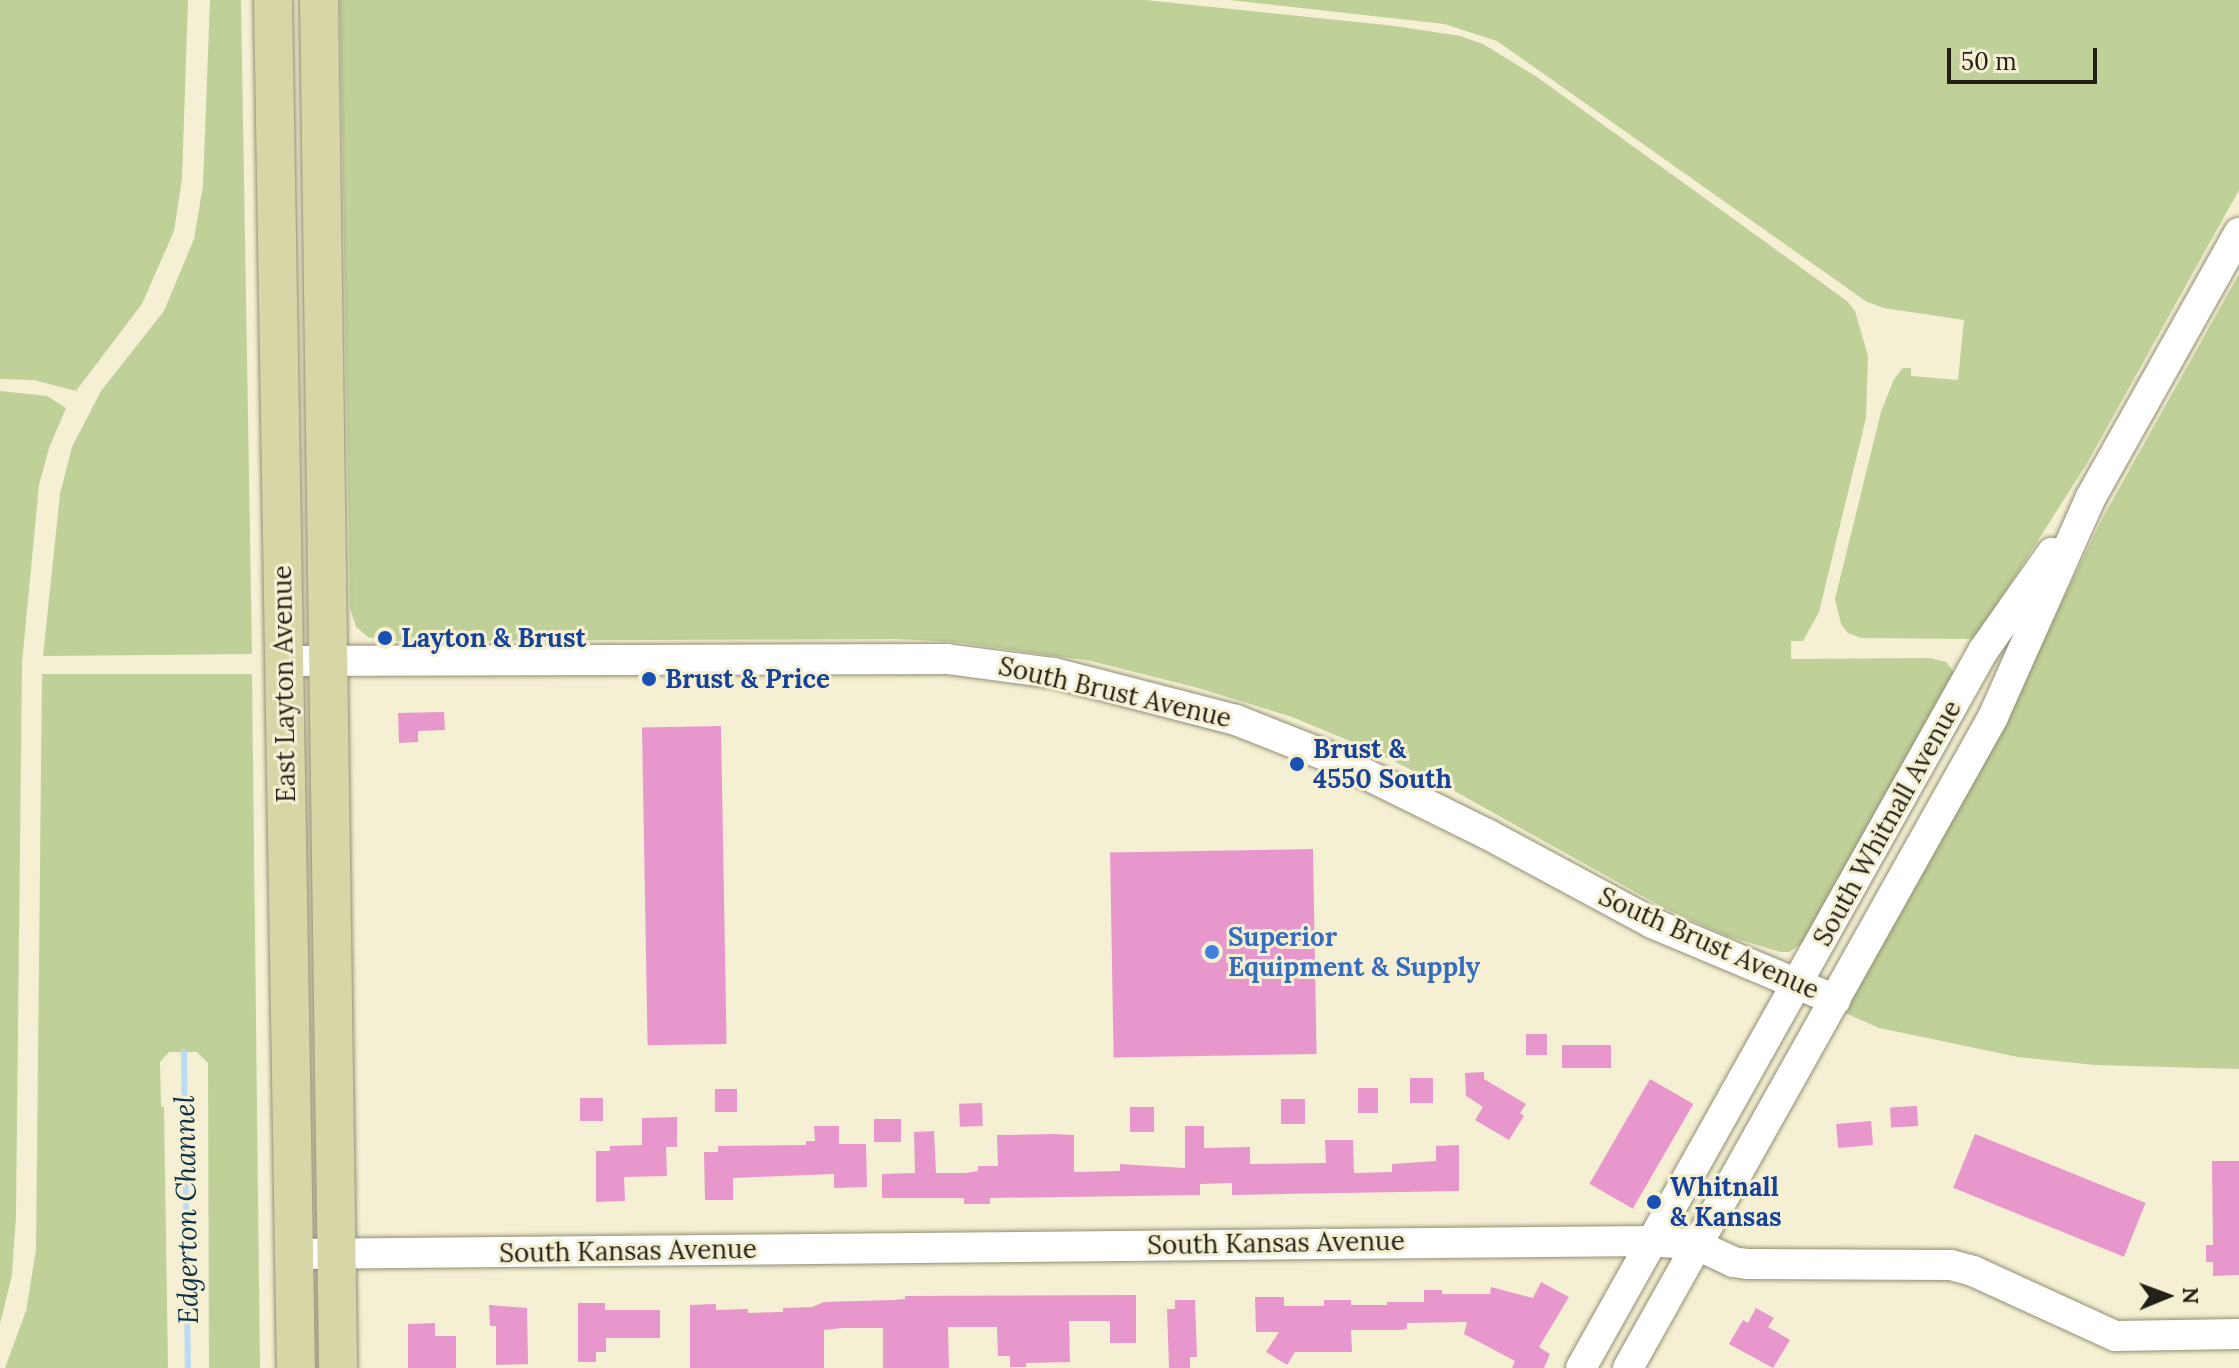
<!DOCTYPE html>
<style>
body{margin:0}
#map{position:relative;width:2239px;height:1368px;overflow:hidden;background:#f5f0d3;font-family:Lora,serif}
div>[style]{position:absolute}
.green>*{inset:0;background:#bfd099}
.stream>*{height:6px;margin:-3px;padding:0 3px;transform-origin:3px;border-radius:3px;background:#bbdbf3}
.building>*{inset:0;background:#e897cd;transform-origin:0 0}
.roads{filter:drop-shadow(0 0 2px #928e73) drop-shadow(0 0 2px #928e73)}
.minor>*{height:30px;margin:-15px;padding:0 15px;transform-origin:15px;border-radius:15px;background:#fff}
.major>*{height:38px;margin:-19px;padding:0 19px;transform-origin:19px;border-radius:19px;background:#d6d6a7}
.dots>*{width:22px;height:22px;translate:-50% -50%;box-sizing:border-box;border:4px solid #f5f0d3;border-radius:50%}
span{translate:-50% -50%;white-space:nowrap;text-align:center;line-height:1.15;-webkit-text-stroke:6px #f5f0d3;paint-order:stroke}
.transit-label{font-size:26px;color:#164399;font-weight:700}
.left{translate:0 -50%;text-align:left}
.street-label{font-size:26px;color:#232117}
.shop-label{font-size:26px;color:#366cbe;font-weight:700}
.water-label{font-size:28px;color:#0c3048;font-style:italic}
.north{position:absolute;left:2127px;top:1256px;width:80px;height:80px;-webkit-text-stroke:6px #f5f0d3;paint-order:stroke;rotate:89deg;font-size:22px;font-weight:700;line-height:32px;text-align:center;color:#232117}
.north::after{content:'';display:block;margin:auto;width:28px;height:36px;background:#232117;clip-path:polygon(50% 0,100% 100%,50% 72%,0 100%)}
.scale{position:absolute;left:1947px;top:48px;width:150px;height:36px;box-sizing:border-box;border:4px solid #232117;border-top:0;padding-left:10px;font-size:24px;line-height:28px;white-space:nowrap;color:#232117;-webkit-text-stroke:6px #f5f0d3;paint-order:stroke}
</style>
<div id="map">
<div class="green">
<i style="clip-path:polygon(0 0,188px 0,182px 179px,174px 231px,142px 304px,76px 391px,34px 380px,0 379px)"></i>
<i style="clip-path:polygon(210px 0,241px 0,252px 654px,43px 656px,60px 494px,72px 447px,101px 391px,164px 311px,194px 239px,203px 185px)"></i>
<i style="clip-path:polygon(340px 0,1145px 0,1395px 26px,1460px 36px,1483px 44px,1537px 77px,1847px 301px,1855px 311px,1868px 356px,1866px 418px,1819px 612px,1803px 641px,1791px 641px,1791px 659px,1930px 658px,1946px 662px,1955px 673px,1804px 942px,1789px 952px,1780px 952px,1727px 936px,1666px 909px,1456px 792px,1369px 749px,1292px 717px,1198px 688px,1091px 661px,955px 642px,897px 639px,388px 641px,368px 637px,356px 627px,350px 608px)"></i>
<i style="clip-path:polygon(1229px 0,2239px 0,2239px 190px,2086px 465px,1975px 639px,1861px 638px,1848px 633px,1841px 624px,1835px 599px,1881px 412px,1894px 379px,1903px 368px,1911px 368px,1911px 376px,1958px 380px,1964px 320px,1884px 308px,1867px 302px,1497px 41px,1444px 24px)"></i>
<i style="clip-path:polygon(2239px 274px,2239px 1069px,2095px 1065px,2018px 1057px,1879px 1028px,1843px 1012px,2000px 730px,2102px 519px)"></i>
<i style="clip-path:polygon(0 391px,47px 396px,66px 408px,49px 448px,39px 485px,22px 663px,16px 1216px,12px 1275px,0 1324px)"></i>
<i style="clip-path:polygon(42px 674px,252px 674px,260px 1368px,209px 1368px,208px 1063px,197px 1052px,169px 1052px,160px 1062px,161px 1106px,164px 1107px,168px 1368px,5px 1368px,26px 1311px,36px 1250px)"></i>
</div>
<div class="stream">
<i style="left:184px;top:1052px;width:316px;rotate:89.3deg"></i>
</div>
<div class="building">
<i style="clip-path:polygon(444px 712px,445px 730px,418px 731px,418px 742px,399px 743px,398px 713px)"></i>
<i style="left:721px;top:726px;width:318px;height:79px;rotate:89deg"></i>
<i style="left:1313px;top:849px;width:205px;height:203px;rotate:89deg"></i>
<i style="left:1526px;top:1034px;width:21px;height:21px"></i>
<i style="left:1562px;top:1045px;width:49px;height:23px"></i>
<i style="clip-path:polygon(1484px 1072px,1484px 1079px,1526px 1104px,1520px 1113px,1524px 1116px,1509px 1140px,1475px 1120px,1483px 1107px,1466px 1096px,1465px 1073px)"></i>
<i style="left:1410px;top:1078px;width:23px;height:25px"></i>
<i style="left:1650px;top:1079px;width:50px;height:121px;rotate:30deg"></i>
<i style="left:1358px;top:1088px;width:20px;height:25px"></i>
<i style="left:715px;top:1089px;width:22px;height:23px"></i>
<i style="left:580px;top:1098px;width:23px;height:23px"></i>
<i style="left:1281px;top:1099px;width:24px;height:25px"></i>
<i style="left:982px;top:1103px;width:23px;height:23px;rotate:88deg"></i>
<i style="left:1917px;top:1106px;width:20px;height:27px;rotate:87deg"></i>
<i style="left:1130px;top:1107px;width:24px;height:25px"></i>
<i style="clip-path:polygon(677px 1117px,677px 1147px,666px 1147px,667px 1176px,624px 1177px,625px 1201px,596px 1202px,596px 1151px,610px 1151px,610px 1146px,642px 1145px,642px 1118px)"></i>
<i style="left:874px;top:1119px;width:27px;height:23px"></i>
<i style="left:1871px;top:1121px;width:24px;height:35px;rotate:85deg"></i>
<i style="clip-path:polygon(814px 1126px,839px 1126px,839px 1144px,866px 1144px,867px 1187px,834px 1188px,834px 1174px,733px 1178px,733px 1200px,705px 1200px,704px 1152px,718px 1152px,718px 1146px,806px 1145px,806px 1141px,815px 1141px)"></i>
<i style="clip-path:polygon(1185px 1126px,1204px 1126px,1204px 1148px,1250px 1147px,1250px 1164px,1326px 1163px,1325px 1140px,1353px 1140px,1354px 1173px,1392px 1172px,1392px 1164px,1436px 1161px,1436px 1146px,1459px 1145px,1459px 1191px,1232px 1195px,1232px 1183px,1200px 1184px,1200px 1195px,990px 1198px,990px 1204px,964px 1204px,964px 1198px,882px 1198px,882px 1174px,915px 1173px,914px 1132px,934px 1131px,936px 1173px,965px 1173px,978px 1171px,978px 1166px,998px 1166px,997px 1135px,1054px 1134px,1074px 1135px,1074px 1172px,1120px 1171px,1120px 1164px,1185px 1168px)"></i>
<i style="left:1975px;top:1134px;width:184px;height:58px;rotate:22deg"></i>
<i style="clip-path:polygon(2212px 1161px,2239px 1161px,2239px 1275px,2213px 1276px,2213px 1262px,2206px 1262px,2206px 1245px,2213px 1245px)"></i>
<i style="clip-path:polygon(1541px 1282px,1569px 1297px,1539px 1347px,1550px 1354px,1544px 1368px,1512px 1368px,1515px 1361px,1464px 1334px,1467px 1322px,1407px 1323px,1407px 1329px,1400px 1330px,1351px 1330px,1352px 1352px,1295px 1352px,1287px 1365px,1266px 1352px,1279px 1332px,1256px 1332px,1255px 1297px,1284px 1297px,1284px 1306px,1324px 1306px,1324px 1300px,1351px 1300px,1351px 1305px,1387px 1305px,1387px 1302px,1424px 1302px,1424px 1290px,1442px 1290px,1442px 1294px,1490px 1294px,1491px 1287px,1533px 1298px)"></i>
<i style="clip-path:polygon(1136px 1295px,1136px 1343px,1110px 1343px,1110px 1321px,1069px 1321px,1070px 1362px,1026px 1363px,1026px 1367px,1010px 1367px,1010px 1356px,998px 1356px,997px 1327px,948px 1327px,949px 1368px,883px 1368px,883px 1328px,842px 1328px,824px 1330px,824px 1368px,690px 1368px,690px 1305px,716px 1304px,716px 1310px,748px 1309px,748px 1313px,783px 1312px,783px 1308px,812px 1307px,824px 1302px,893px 1300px,905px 1299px,905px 1296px)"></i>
<i style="clip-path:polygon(1175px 1300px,1195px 1300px,1197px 1357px,1190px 1357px,1190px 1368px,1169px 1368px,1167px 1309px,1175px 1309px)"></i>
<i style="clip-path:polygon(578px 1303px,605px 1303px,605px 1310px,660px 1310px,660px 1338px,606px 1338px,606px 1352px,596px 1352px,596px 1362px,578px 1362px)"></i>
<i style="clip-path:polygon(489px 1305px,527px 1308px,528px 1364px,496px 1365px,496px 1326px,490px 1326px)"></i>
<i style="clip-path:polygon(1756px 1308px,1774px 1318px,1768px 1327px,1790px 1340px,1773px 1368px,1729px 1344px,1743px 1320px,1748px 1323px)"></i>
<i style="clip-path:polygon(435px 1323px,435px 1336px,456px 1336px,456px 1368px,408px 1368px,408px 1324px)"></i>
</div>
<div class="roads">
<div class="minor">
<i style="left:284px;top:661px;width:663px;rotate:-0.17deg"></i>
<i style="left:947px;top:659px;width:108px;rotate:7.5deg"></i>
<i style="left:1054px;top:673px;width:188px;rotate:14.5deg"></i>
<i style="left:1236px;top:720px;width:109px;rotate:21.6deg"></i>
<i style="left:1337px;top:760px;width:167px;rotate:26.3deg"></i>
<i style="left:1487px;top:834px;width:187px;rotate:28.3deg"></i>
<i style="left:1652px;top:923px;width:199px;rotate:22.8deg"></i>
<i style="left:294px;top:1254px;width:1359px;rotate:-0.55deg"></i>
<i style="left:1653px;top:1241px;width:44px;rotate:5.2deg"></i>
<i style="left:1697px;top:1245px;width:40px;rotate:25deg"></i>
<i style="left:1733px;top:1262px;width:15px;rotate:8deg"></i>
<i style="left:1748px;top:1264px;width:203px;rotate:0.3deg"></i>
<i style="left:1951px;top:1265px;width:23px;rotate:15deg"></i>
<i style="left:1973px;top:1271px;width:156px;rotate:24.6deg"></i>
<i style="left:2115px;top:1336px;width:124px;rotate:-0.9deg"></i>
<i style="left:1581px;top:1368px;width:822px;rotate:-60.72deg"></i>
<i style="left:1983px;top:651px;width:120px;rotate:-54.9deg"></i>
<i style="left:1628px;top:1368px;width:746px;rotate:-60.72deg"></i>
<i style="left:1993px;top:717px;width:241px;rotate:-66deg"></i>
<i style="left:2091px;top:497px;width:303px;rotate:-60.7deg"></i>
</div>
<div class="major">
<i style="left:273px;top:0;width:1368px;rotate:89.04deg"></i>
<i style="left:319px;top:0;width:1368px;rotate:89.2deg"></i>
</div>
</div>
<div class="dots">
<i style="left:385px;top:638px;background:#1a4fb4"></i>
<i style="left:649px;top:679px;background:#1a4fb4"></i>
<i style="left:1297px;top:764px;background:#1a4fb4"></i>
<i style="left:1212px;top:952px;background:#3f7fe0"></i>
<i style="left:1654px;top:1202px;background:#1a4fb4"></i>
</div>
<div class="transit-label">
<span class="left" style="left:401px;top:638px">Layton &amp; Brust</span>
<span class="left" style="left:665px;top:679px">Brust &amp; Price</span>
<span class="left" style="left:1313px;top:764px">Brust &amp;<br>4550 South</span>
<span class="left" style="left:1670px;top:1202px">Whitnall<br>&amp; Kansas</span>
</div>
<div class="street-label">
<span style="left:284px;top:684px;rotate:-91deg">East Layton Avenue</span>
<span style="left:1115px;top:692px;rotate:13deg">South Brust Avenue</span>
<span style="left:1887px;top:823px;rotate:-61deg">South Whitnall Avenue</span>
<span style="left:1709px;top:943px;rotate:24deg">South Brust Avenue</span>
<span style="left:1276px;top:1243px;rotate:-1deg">South Kansas Avenue</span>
<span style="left:628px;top:1251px;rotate:-1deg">South Kansas Avenue</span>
</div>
<div class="shop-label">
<span class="left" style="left:1228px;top:952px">Superior<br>Equipment &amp; Supply</span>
</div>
<div class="water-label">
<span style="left:186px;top:1210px;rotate:-91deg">Edgerton Channel</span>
</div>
<div class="north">N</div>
<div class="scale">50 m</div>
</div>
